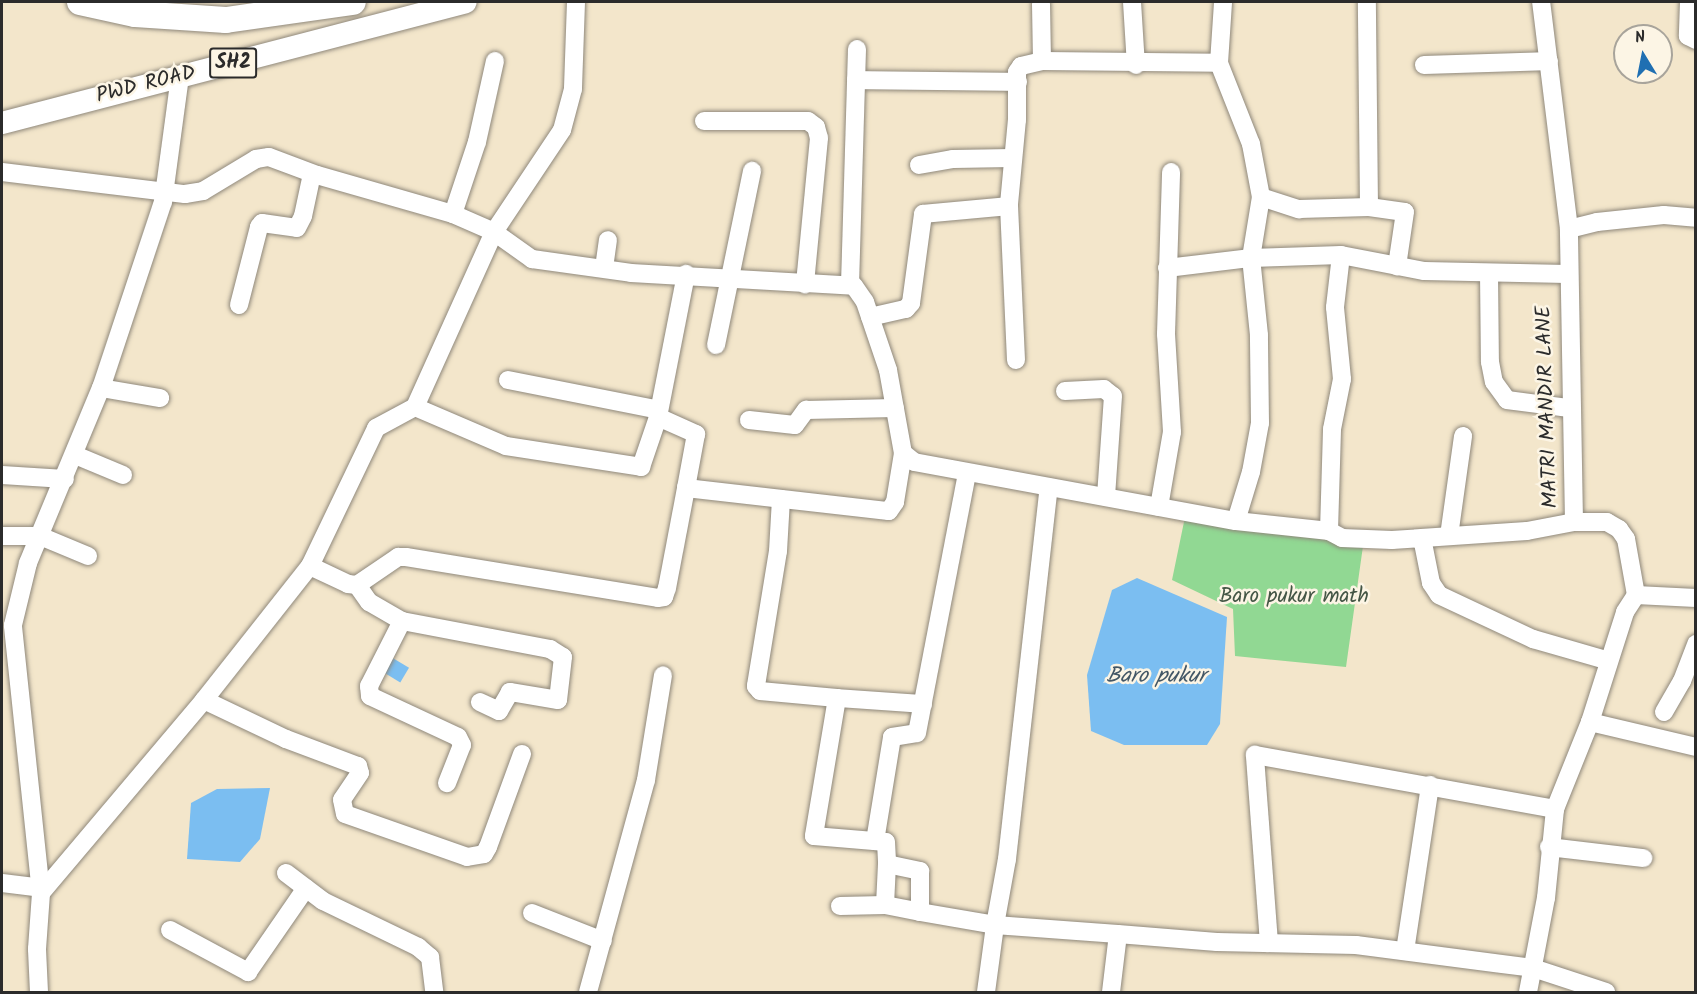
<!DOCTYPE html>
<style>
body{margin:0}
#map{position:relative;width:1697px;height:994px;overflow:hidden;background:#f3e6cb;font-family:Kalam,sans-serif}
div>[style]{position:absolute}
.green>*{inset:0;background:#91d893}
.water>*{inset:0;background:#7bbef1;transform-origin:0 0}
.roads{filter:drop-shadow(0 0 2px #8f887b) drop-shadow(0 0 2px #8f887b)}
.minor>*{height:18px;margin:-9px;padding:0 9px;transform-origin:9px;border-radius:9px;background:#fff}
.major>*{height:22px;margin:-11px;padding:0 11px;transform-origin:11px;border-radius:11px;background:#fff}
.highway>*{height:26px;margin:-13px;padding:0 13px;transform-origin:13px;border-radius:13px;background:#fff}
span{translate:-50% -50%;white-space:nowrap;text-align:center;line-height:1.15;-webkit-text-stroke:5px #fcf5e5;paint-order:stroke}
.shield-label span{padding:2px 4px;background:#fcf5e5;border:2px solid;border-radius:4px;-webkit-text-stroke-width:0}
.shield-label{font-size:20px;color:#2b2b2b;font-weight:700}
.street-label{font-size:21px;color:#2b2b2b}
.park-label{font-size:21px;color:#445645}
.water-label{font-size:22px;color:#435766;font-style:italic}
.frame{position:absolute;inset:0;border:3px solid #2b2b2b;pointer-events:none}
.north{position:absolute;left:1613px;top:24px;width:60px;height:60px;box-sizing:border-box;background:#fcf5e5;border:2px solid #a8a49b;border-radius:50%;rotate:350deg;font-size:16px;font-weight:700;line-height:24px;text-align:center;color:#2b2b2b}
.north::after{content:'';display:block;margin:auto;width:21px;height:27px;background:#1f6fb2;clip-path:polygon(50% 0,100% 100%,50% 72%,0 100%)}
</style>
<div id="map">
<div class="green">
<i style="clip-path:polygon(1185px 517px,1363px 546px,1346px 667px,1235px 656px,1233px 609px,1172px 580px)"></i>
</div>
<div class="water">
<i style="clip-path:polygon(1137px 578px,1227px 617px,1220px 724px,1207px 745px,1124px 745px,1091px 731px,1087px 675px,1112px 590px)"></i>
<i style="left:391px;top:657px;width:21px;height:17px;rotate:31deg"></i>
<i style="clip-path:polygon(270px 788px,260px 839px,240px 862px,187px 859px,191px 803px,217px 789px)"></i>
</div>
<div class="roads">
<div class="minor">
<i style="left:576px;top:2px;width:87px;rotate:92deg"></i>
<i style="left:573px;top:89px;width:42px;rotate:105deg"></i>
<i style="left:562px;top:130px;width:123px;rotate:123.7deg"></i>
<i style="left:494px;top:232px;width:192px;rotate:114.3deg"></i>
<i style="left:415px;top:407px;width:99px;rotate:23.2deg"></i>
<i style="left:506px;top:446px;width:137px;rotate:8.8deg"></i>
<i style="left:641px;top:467px;width:53px;rotate:-71.2deg"></i>
<i style="left:658px;top:417px;width:146px;rotate:-78.9deg"></i>
<i style="left:1132px;top:2px;width:63px;rotate:86.4deg"></i>
<i style="left:1689px;top:2px;width:34px;rotate:92deg"></i>
<i style="left:1688px;top:36px;width:9px;rotate:27deg"></i>
<i style="left:1042px;top:61px;width:177px;rotate:0.6deg"></i>
<i style="left:1424px;top:65px;width:125px;rotate:-1.8deg"></i>
<i style="left:856px;top:80px;width:162px;rotate:0.7deg"></i>
<i style="left:704px;top:121px;width:104px"></i>
<i style="left:808px;top:121px;width:10px;rotate:37deg"></i>
<i style="left:816px;top:127px;width:11px;rotate:75deg"></i>
<i style="left:819px;top:138px;width:147px;rotate:95.5deg"></i>
<i style="left:919px;top:165px;width:35px;rotate:-10deg"></i>
<i style="left:953px;top:159px;width:59px;rotate:-1deg"></i>
<i style="left:2px;top:172px;width:184px;rotate:6.9deg"></i>
<i style="left:185px;top:194px;width:18px;rotate:-9deg"></i>
<i style="left:203px;top:191px;width:62px;rotate:-31.1deg"></i>
<i style="left:256px;top:159px;width:13px;rotate:-9deg"></i>
<i style="left:269px;top:157px;width:51px;rotate:20.6deg"></i>
<i style="left:317px;top:175px;width:141px;rotate:16deg"></i>
<i style="left:453px;top:214px;width:45px;rotate:23.7deg"></i>
<i style="left:494px;top:232px;width:47px;rotate:35.4deg"></i>
<i style="left:532px;top:259px;width:100px;rotate:8deg"></i>
<i style="left:631px;top:273px;width:223px;rotate:3.3deg"></i>
<i style="left:854px;top:286px;width:19px;rotate:55deg"></i>
<i style="left:865px;top:302px;width:72px;rotate:71.3deg"></i>
<i style="left:888px;top:370px;width:84px;rotate:79.8deg"></i>
<i style="left:903px;top:453px;width:14px;rotate:39deg"></i>
<i style="left:914px;top:462px;width:327px;rotate:10.4deg"></i>
<i style="left:1236px;top:521px;width:94px;rotate:6.1deg"></i>
<i style="left:1329px;top:531px;width:15px;rotate:28deg"></i>
<i style="left:1342px;top:538px;width:50px;rotate:2.3deg"></i>
<i style="left:1392px;top:540px;width:135px;rotate:-3.8deg"></i>
<i style="left:1527px;top:531px;width:48px;rotate:-10.8deg"></i>
<i style="left:1261px;top:197px;width:40px;rotate:18deg"></i>
<i style="left:1299px;top:209px;width:70px;rotate:-1.6deg"></i>
<i style="left:1369px;top:207px;width:205px;rotate:-90.6deg"></i>
<i style="left:1369px;top:207px;width:36px;rotate:8deg"></i>
<i style="left:1405px;top:212px;width:55px;rotate:98.4deg"></i>
<i style="left:453px;top:214px;width:76px;rotate:-71.6deg"></i>
<i style="left:477px;top:142px;width:83px;rotate:-77.5deg"></i>
<i style="left:1569px;top:229px;width:29px;rotate:-14deg"></i>
<i style="left:1597px;top:222px;width:67px;rotate:-6deg"></i>
<i style="left:1664px;top:215px;width:32px;rotate:5deg"></i>
<i style="left:604px;top:268px;width:28px;rotate:-82deg"></i>
<i style="left:1167px;top:268px;width:85px;rotate:-6.8deg"></i>
<i style="left:1251px;top:258px;width:62px;rotate:-80.7deg"></i>
<i style="left:1261px;top:197px;width:54px;rotate:-100.7deg"></i>
<i style="left:1251px;top:144px;width:87px;rotate:-111.6deg"></i>
<i style="left:1219px;top:63px;width:61px;rotate:-86.2deg"></i>
<i style="left:1489px;top:273px;width:89px;rotate:89.4deg"></i>
<i style="left:1490px;top:362px;width:20px;rotate:79deg"></i>
<i style="left:1494px;top:382px;width:22px;rotate:54deg"></i>
<i style="left:1507px;top:400px;width:63px;rotate:7.4deg"></i>
<i style="left:850px;top:285px;width:236px;rotate:-88.3deg"></i>
<i style="left:239px;top:305px;width:81px;rotate:-75.6deg"></i>
<i style="left:259px;top:227px;width:5px;rotate:-53deg"></i>
<i style="left:262px;top:223px;width:35px;rotate:8deg"></i>
<i style="left:297px;top:228px;width:13px;rotate:-63deg"></i>
<i style="left:303px;top:216px;width:43px;rotate:-77.9deg"></i>
<i style="left:870px;top:317px;width:37px;rotate:-13deg"></i>
<i style="left:906px;top:309px;width:8px;rotate:-50deg"></i>
<i style="left:911px;top:303px;width:90px;rotate:-82.3deg"></i>
<i style="left:923px;top:214px;width:86px;rotate:-5.3deg"></i>
<i style="left:716px;top:345px;width:178px;rotate:-78.3deg"></i>
<i style="left:1016px;top:360px;width:156px;rotate:-92.6deg"></i>
<i style="left:1009px;top:204px;width:84px;rotate:-84.6deg"></i>
<i style="left:1017px;top:120px;width:48px;rotate:-90deg"></i>
<i style="left:1017px;top:72px;width:7px;rotate:-56deg"></i>
<i style="left:1021px;top:66px;width:22px;rotate:-13deg"></i>
<i style="left:1042px;top:61px;width:57px;rotate:-91deg"></i>
<i style="left:508px;top:380px;width:154px;rotate:11.2deg"></i>
<i style="left:101px;top:388px;width:60px;rotate:9.6deg"></i>
<i style="left:1065px;top:391px;width:39px;rotate:-3deg"></i>
<i style="left:1104px;top:389px;width:11px;rotate:38deg"></i>
<i style="left:1113px;top:396px;width:101px;rotate:94deg"></i>
<i style="left:658px;top:417px;width:42px;rotate:24.1deg"></i>
<i style="left:696px;top:434px;width:55px;rotate:100.5deg"></i>
<i style="left:686px;top:488px;width:204px;rotate:6.5deg"></i>
<i style="left:889px;top:511px;width:11px;rotate:-56deg"></i>
<i style="left:895px;top:502px;width:50px;rotate:-80.7deg"></i>
<i style="left:749px;top:420px;width:46px;rotate:6.2deg"></i>
<i style="left:795px;top:425px;width:19px;rotate:-54deg"></i>
<i style="left:806px;top:410px;width:89px;rotate:-1.3deg"></i>
<i style="left:75px;top:455px;width:52px;rotate:22.6deg"></i>
<i style="left:2px;top:475px;width:63px;rotate:3.6deg"></i>
<i style="left:781px;top:499px;width:52px;rotate:93.3deg"></i>
<i style="left:778px;top:551px;width:137px;rotate:99.3deg"></i>
<i style="left:756px;top:686px;width:6px;rotate:51deg"></i>
<i style="left:760px;top:691px;width:77px;rotate:5.2deg"></i>
<i style="left:1159px;top:507px;width:76px;rotate:-80.2deg"></i>
<i style="left:1172px;top:432px;width:98px;rotate:-93.5deg"></i>
<i style="left:1166px;top:334px;width:162px;rotate:-88.2deg"></i>
<i style="left:1236px;top:521px;width:51px;rotate:-73deg"></i>
<i style="left:1251px;top:472px;width:50px;rotate:-79.6deg"></i>
<i style="left:1260px;top:423px;width:88px;rotate:-90.7deg"></i>
<i style="left:1259px;top:335px;width:77px;rotate:-95.9deg"></i>
<i style="left:1251px;top:258px;width:90px;rotate:-1.9deg"></i>
<i style="left:1341px;top:255px;width:85px;rotate:10.9deg"></i>
<i style="left:1424px;top:271px;width:143px;rotate:1.2deg"></i>
<i style="left:1329px;top:531px;width:102px;rotate:-88.3deg"></i>
<i style="left:1332px;top:429px;width:51px;rotate:-78.7deg"></i>
<i style="left:1342px;top:379px;width:72px;rotate:-95.6deg"></i>
<i style="left:1335px;top:307px;width:52px;rotate:-83.4deg"></i>
<i style="left:2px;top:536px;width:38px"></i>
<i style="left:40px;top:536px;width:52px;rotate:22.6deg"></i>
<i style="left:1449px;top:536px;width:101px;rotate:-82deg"></i>
<i style="left:1422px;top:538px;width:46px;rotate:78.7deg"></i>
<i style="left:1431px;top:583px;width:14px;rotate:56deg"></i>
<i style="left:1439px;top:595px;width:104px;rotate:25.1deg"></i>
<i style="left:1533px;top:639px;width:79px;rotate:16.1deg"></i>
<i style="left:310px;top:566px;width:42px;rotate:25.3deg"></i>
<i style="left:348px;top:584px;width:9px;rotate:6deg"></i>
<i style="left:357px;top:585px;width:50px;rotate:-34.3deg"></i>
<i style="left:398px;top:557px;width:8px"></i>
<i style="left:406px;top:557px;width:255px;rotate:9.2deg"></i>
<i style="left:658px;top:598px;width:6px;rotate:-9deg"></i>
<i style="left:664px;top:597px;width:9px;rotate:-72deg"></i>
<i style="left:667px;top:588px;width:102px;rotate:-79.2deg"></i>
<i style="left:357px;top:585px;width:21px;rotate:55deg"></i>
<i style="left:369px;top:602px;width:38px;rotate:30deg"></i>
<i style="left:402px;top:621px;width:151px;rotate:10.7deg"></i>
<i style="left:550px;top:649px;width:15px;rotate:32deg"></i>
<i style="left:563px;top:657px;width:43px;rotate:96.6deg"></i>
<i style="left:558px;top:700px;width:49px;rotate:-170.5deg"></i>
<i style="left:510px;top:692px;width:22px;rotate:120deg"></i>
<i style="left:499px;top:711px;width:21px;rotate:-155deg"></i>
<i style="left:1636px;top:595px;width:60px;rotate:2.9deg"></i>
<i style="left:402px;top:621px;width:73px;rotate:116.9deg"></i>
<i style="left:369px;top:686px;width:10px;rotate:84deg"></i>
<i style="left:370px;top:696px;width:97px;rotate:25deg"></i>
<i style="left:458px;top:737px;width:9px;rotate:63deg"></i>
<i style="left:462px;top:745px;width:41px;rotate:111.5deg"></i>
<i style="left:204px;top:700px;width:91px;rotate:25.4deg"></i>
<i style="left:286px;top:739px;width:77px;rotate:20.6deg"></i>
<i style="left:358px;top:766px;width:7px;rotate:74deg"></i>
<i style="left:360px;top:773px;width:32px;rotate:124deg"></i>
<i style="left:342px;top:800px;width:14px;rotate:78deg"></i>
<i style="left:345px;top:814px;width:129px;rotate:19.4deg"></i>
<i style="left:467px;top:857px;width:17px;rotate:-10deg"></i>
<i style="left:484px;top:854px;width:8px;rotate:-60deg"></i>
<i style="left:488px;top:847px;width:99px;rotate:-69.9deg"></i>
<i style="left:923px;top:704px;width:86px;rotate:-176deg"></i>
<i style="left:837px;top:698px;width:140px;rotate:99.5deg"></i>
<i style="left:814px;top:836px;width:72px;rotate:4.8deg"></i>
<i style="left:886px;top:842px;width:22px;rotate:87deg"></i>
<i style="left:887px;top:864px;width:34px;rotate:12deg"></i>
<i style="left:920px;top:871px;width:41px;rotate:90deg"></i>
<i style="left:920px;top:912px;width:76px;rotate:9.8deg"></i>
<i style="left:995px;top:925px;width:67px;rotate:-79.7deg"></i>
<i style="left:1007px;top:859px;width:374px;rotate:-83.6deg"></i>
<i style="left:1664px;top:712px;width:36px;rotate:-60deg"></i>
<i style="left:1682px;top:681px;width:40px;rotate:-69deg"></i>
<i style="left:1590px;top:722px;width:109px;rotate:13.3deg"></i>
<i style="left:875px;top:841px;width:105px;rotate:-80.7deg"></i>
<i style="left:892px;top:737px;width:25px;rotate:-9deg"></i>
<i style="left:917px;top:733px;width:265px;rotate:-79.1deg"></i>
<i style="left:1549px;top:847px;width:95px;rotate:6.7deg"></i>
<i style="left:887px;top:864px;width:41px;rotate:92.8deg"></i>
<i style="left:885px;top:905px;width:36px;rotate:11deg"></i>
<i style="left:286px;top:873px;width:46px;rotate:37.1deg"></i>
<i style="left:323px;top:901px;width:106px;rotate:25.8deg"></i>
<i style="left:418px;top:947px;width:16px;rotate:40deg"></i>
<i style="left:430px;top:957px;width:35px;rotate:83deg"></i>
<i style="left:2px;top:883px;width:39px;rotate:7deg"></i>
<i style="left:41px;top:893px;width:253px;rotate:-49.8deg"></i>
<i style="left:204px;top:700px;width:171px;rotate:-51.7deg"></i>
<i style="left:310px;top:566px;width:153px;rotate:-64.4deg"></i>
<i style="left:376px;top:428px;width:44px;rotate:-28.3deg"></i>
<i style="left:840px;top:906px;width:45px;rotate:-1.3deg"></i>
<i style="left:532px;top:913px;width:76px;rotate:21.5deg"></i>
<i style="left:170px;top:930px;width:89px;rotate:28.3deg"></i>
<i style="left:248px;top:972px;width:102px;rotate:-55.4deg"></i>
<i style="left:1269px;top:943px;width:189px;rotate:-94.3deg"></i>
<i style="left:1255px;top:755px;width:305px;rotate:10.2deg"></i>
<i style="left:1405px;top:951px;width:168px;rotate:-81.4deg"></i>
<i style="left:39px;top:992px;width:43px;rotate:-92.7deg"></i>
<i style="left:37px;top:949px;width:56px;rotate:-85.9deg"></i>
<i style="left:41px;top:893px;width:269px;rotate:-96deg"></i>
<i style="left:13px;top:625px;width:64px;rotate:-76.4deg"></i>
<i style="left:28px;top:563px;width:190px;rotate:-67.4deg"></i>
<i style="left:101px;top:388px;width:196px;rotate:-71.6deg"></i>
<i style="left:163px;top:202px;width:126px;rotate:-82.3deg"></i>
<i style="left:588px;top:992px;width:220px;rotate:-74.7deg"></i>
<i style="left:646px;top:780px;width:106px;rotate:-80.8deg"></i>
<i style="left:986px;top:992px;width:68px;rotate:-82.3deg"></i>
<i style="left:995px;top:925px;width:123px;rotate:4.2deg"></i>
<i style="left:1111px;top:992px;width:58px;rotate:-83.1deg"></i>
<i style="left:1118px;top:934px;width:99px;rotate:4.6deg"></i>
<i style="left:1217px;top:942px;width:139px;rotate:1.2deg"></i>
<i style="left:1356px;top:945px;width:178px;rotate:7.4deg"></i>
<i style="left:1533px;top:968px;width:77px;rotate:18.2deg"></i>
<i style="left:1528px;top:992px;width:96px;rotate:-79.2deg"></i>
<i style="left:1546px;top:898px;width:89px;rotate:-84.2deg"></i>
<i style="left:1555px;top:809px;width:94px;rotate:-68.1deg"></i>
<i style="left:1590px;top:722px;width:115px;rotate:-72.3deg"></i>
<i style="left:1625px;top:612px;width:20px;rotate:-57deg"></i>
<i style="left:1636px;top:595px;width:57px;rotate:-100.1deg"></i>
<i style="left:1626px;top:539px;width:12px;rotate:-125deg"></i>
<i style="left:1619px;top:529px;width:14px;rotate:-150deg"></i>
<i style="left:1607px;top:522px;width:33px;rotate:180deg"></i>
<i style="left:1574px;top:522px;width:293px;rotate:-91deg"></i>
<i style="left:1569px;top:229px;width:229px;rotate:-97deg"></i>
</div>
<div class="major">
<i style="left:2px;top:123px;width:479px;rotate:-14.6deg"></i>
</div>
<div class="highway">
<i style="left:80px;top:2px;width:56px;rotate:12.3deg"></i>
<i style="left:135px;top:14px;width:91px;rotate:3.8deg"></i>
<i style="left:226px;top:20px;width:128px;rotate:-8.1deg"></i>
</div>
</div>
<div class="shield-label">
<span style="left:233px;top:63px">SH2</span>
</div>
<div class="street-label">
<span style="left:146px;top:85px;rotate:-14deg">PWD ROAD</span>
<span style="left:1548px;top:407px;rotate:-92deg">MATRI MANDIR LANE</span>
</div>
<div class="park-label">
<span style="left:1294px;top:597px">Baro pukur math</span>
</div>
<div class="water-label">
<span style="left:1156px;top:677px">Baro pukur</span>
</div>
<div class="frame"></div>
<div class="north">N</div>
</div>
